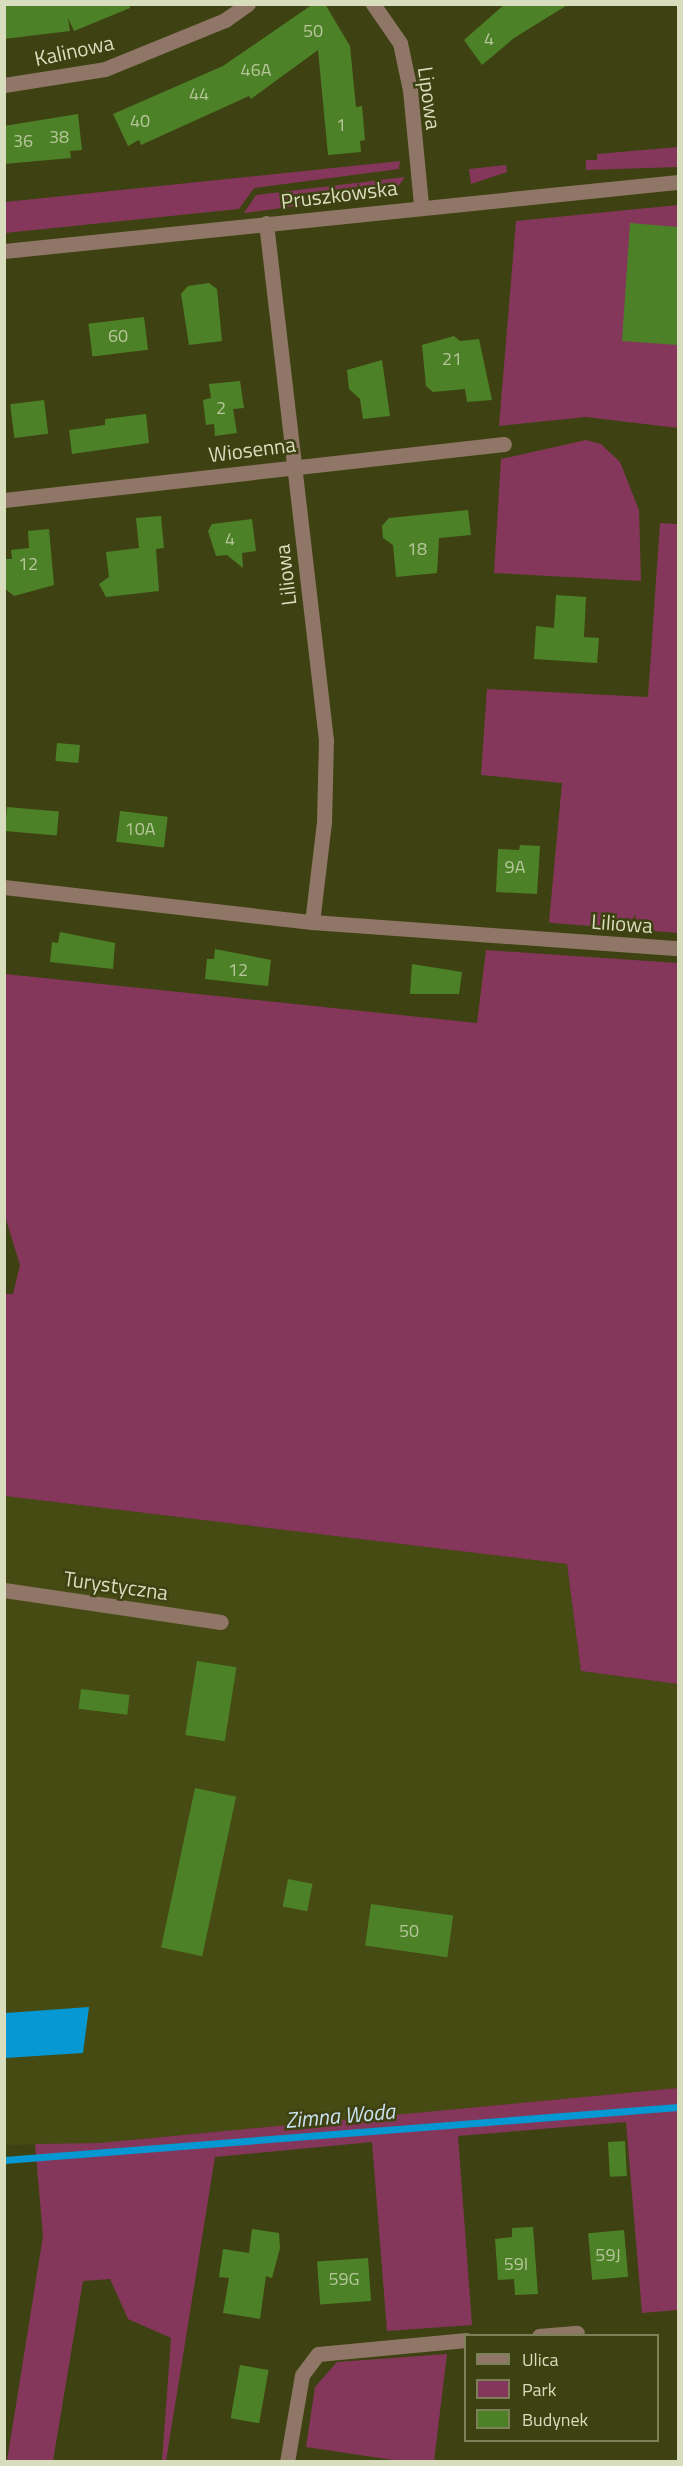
<!DOCTYPE html>
<style>
body{margin:0}
#map{position:relative;width:683px;height:2466px;overflow:hidden;background:#3e4212;font-family:"Titillium Web",sans-serif}
div>[style]{position:absolute}
.built>*{inset:0;background:#464b13}
.green>*{inset:0;background:#84375a}
.water>*{inset:0;background:#0698d2}
.stream>*{height:7px;margin:-3.5px;padding:0 3.5px;transform-origin:3.5px;border-radius:3.5px;background:#0698d2}
.building>*{inset:0;background:#4d8127;transform-origin:0 0}
.minor>*{height:15px;margin:-7.5px;padding:0 7.5px;transform-origin:7.5px;border-radius:7.5px;background:#8f7666}
span{translate:-50% -50%;white-space:nowrap;text-align:center;line-height:1.15;-webkit-text-stroke:5px #3e4212;paint-order:stroke}
.number-label{font-size:18px;color:#b5c698}
.number-label span{-webkit-text-stroke-width:0}
.street-label{font-size:21px;color:#d8ddbd}
.water-label{font-size:22px;color:#c9e1f0;font-style:italic}
.frame{position:absolute;inset:0;border:6px solid #d8ddbd;pointer-events:none}
.legend{position:absolute;left:464px;top:2334px;width:195px;height:108px;box-sizing:border-box;background:#3e4212;border:2px solid #7c8056;margin:0;padding:8px 10px;list-style:none;font-size:18px;color:#d8ddbd}
.legend li{display:flex;align-items:center;gap:12px;height:30px}
.legend b{width:30px;border:2px solid #7c8056}
</style>
<div id="map">
<div class="built">
<i style="clip-path:polygon(4px 1496px,567px 1564px,581px 1671px,678px 1684px,678px 2088px,99px 2143px,5px 2145px)"></i>
</div>
<div class="green">
<i style="clip-path:polygon(678px 147px,678px 167px,586px 170px,586px 160px,597px 160px,597px 154px)"></i>
<i style="clip-path:polygon(400px 161px,399px 169px,254px 188px,239px 209px,5px 233px,5px 202px)"></i>
<i style="clip-path:polygon(506px 165px,507px 172px,471px 184px,469px 169px)"></i>
<i style="clip-path:polygon(405px 177px,393px 193px,244px 213px,256px 195px)"></i>
<i style="clip-path:polygon(678px 205px,678px 428px,586px 417px,499px 426px,516px 221px)"></i>
<i style="clip-path:polygon(586px 440px,601px 444px,620px 462px,639px 510px,641px 581px,494px 573px,501px 459px)"></i>
<i style="clip-path:polygon(660px 523px,678px 524px,678px 933px,553px 923px,549px 922px,562px 783px,481px 775px,487px 689px,648px 697px)"></i>
<i style="clip-path:polygon(486px 950px,678px 963px,678px 1684px,581px 1671px,567px 1564px,5px 1496px,5px 1294px,13px 1294px,20px 1265px,5px 1216px,5px 974px,477px 1023px)"></i>
<i style="clip-path:polygon(678px 2088px,678px 2310px,642px 2313px,626px 2122px,458px 2136px,472px 2325px,387px 2331px,372px 2142px,215px 2157px,166px 2461px,162px 2461px,171px 2338px,128px 2319px,110px 2279px,83px 2281px,53px 2461px,7px 2461px,43px 2236px,35px 2144px,99px 2143px)"></i>
<i style="clip-path:polygon(447px 2354px,434px 2461px,400px 2461px,306px 2447px,315px 2387px,337px 2362px)"></i>
</div>
<div class="water">
<i style="clip-path:polygon(89px 2007px,83px 2053px,5px 2058px,6px 2013px)"></i>
</div>
<div class="stream">
<i style="left:4px;top:2160px;width:676px;rotate:-4.5deg"></i>
</div>
<div class="building">
<i style="clip-path:polygon(4px 4px,130px 4px,130px 8px,74px 31px,68px 18px,70px 31px,4px 39px)"></i>
<i style="clip-path:polygon(313px 4px,325px 4px,350px 46px,356px 107px,362px 106px,365px 140px,360px 141px,361px 152px,328px 155px,318px 50px,251px 99px,249px 96px,141px 145px,139px 140px,128px 146px,113px 114px,223px 66px)"></i>
<i style="clip-path:polygon(505px 4px,569px 4px,514px 38px,482px 65px,464px 40px)"></i>
<i style="clip-path:polygon(78px 114px,82px 150px,70px 151px,71px 158px,4px 164px,4px 126px)"></i>
<i style="clip-path:polygon(630px 223px,678px 227px,678px 345px,622px 341px)"></i>
<i style="clip-path:polygon(209px 283px,217px 289px,222px 341px,189px 345px,181px 294px,188px 286px)"></i>
<i style="left:144px;top:317px;width:33px;height:56px;rotate:83deg"></i>
<i style="clip-path:polygon(454px 336px,460px 341px,479px 339px,492px 400px,467px 402px,465px 389px,433px 392px,426px 386px,422px 345px)"></i>
<i style="clip-path:polygon(382px 360px,390px 416px,363px 419px,360px 399px,349px 389px,347px 370px)"></i>
<i style="clip-path:polygon(240px 381px,244px 408px,233px 409px,237px 433px,215px 436px,214px 424px,206px 425px,203px 400px,211px 398px,209px 384px)"></i>
<i style="left:44px;top:400px;width:34px;height:34px;rotate:83deg"></i>
<i style="clip-path:polygon(146px 414px,149px 443px,72px 454px,69px 430px,105px 425px,105px 419px)"></i>
<i style="clip-path:polygon(468px 510px,471px 535px,439px 538px,437px 573px,396px 577px,393px 545px,383px 538px,382px 526px,389px 518px)"></i>
<i style="clip-path:polygon(161px 516px,164px 548px,156px 549px,159px 591px,106px 597px,99px 584px,109px 577px,106px 552px,139px 548px,136px 518px)"></i>
<i style="clip-path:polygon(252px 519px,256px 551px,242px 553px,243px 568px,227px 555px,216px 556px,208px 531px,212px 524px)"></i>
<i style="clip-path:polygon(49px 529px,54px 585px,14px 596px,4px 588px,4px 559px,12px 559px,11px 550px,29px 548px,28px 531px)"></i>
<i style="clip-path:polygon(556px 595px,586px 597px,584px 637px,599px 638px,597px 663px,534px 659px,536px 626px,554px 628px)"></i>
<i style="left:57px;top:743px;width:23px;height:18px;rotate:5deg"></i>
<i style="left:7px;top:807px;width:52px;height:24px;rotate:5deg"></i>
<i style="left:120px;top:811px;width:48px;height:31px;rotate:7deg"></i>
<i style="clip-path:polygon(520px 845px,540px 846px,537px 894px,496px 892px,498px 849px,519px 850px)"></i>
<i style="clip-path:polygon(60px 932px,115px 943px,113px 969px,50px 962px,52px 942px,58px 943px)"></i>
<i style="clip-path:polygon(215px 949px,271px 960px,268px 986px,205px 979px,207px 959px,214px 959px)"></i>
<i style="clip-path:polygon(412px 964px,462px 972px,459px 994px,410px 994px)"></i>
<i style="left:197px;top:1661px;width:40px;height:75px;rotate:9deg"></i>
<i style="left:81px;top:1689px;width:49px;height:20px;rotate:7deg"></i>
<i style="left:195px;top:1788px;width:42px;height:163px;rotate:12deg"></i>
<i style="left:288px;top:1879px;width:25px;height:28px;rotate:11deg"></i>
<i style="left:371px;top:1904px;width:83px;height:42px;rotate:8deg"></i>
<i style="left:625px;top:2141px;width:35px;height:17px;rotate:87deg"></i>
<i style="clip-path:polygon(533px 2227px,538px 2294px,515px 2295px,514px 2279px,498px 2280px,495px 2239px,512px 2237px,512px 2228px)"></i>
<i style="clip-path:polygon(252px 2229px,279px 2233px,280px 2248px,272px 2278px,266px 2276px,260px 2319px,223px 2313px,229px 2278px,219px 2277px,223px 2249px,249px 2253px)"></i>
<i style="left:624px;top:2230px;width:47px;height:36px;rotate:85deg"></i>
<i style="left:368px;top:2258px;width:43px;height:51px;rotate:86deg"></i>
<i style="left:240px;top:2365px;width:29px;height:54px;rotate:10deg"></i>
</div>
<div class="minor">
<i style="left:373px;top:4px;width:47px;rotate:55.3deg"></i>
<i style="left:400px;top:43px;width:48px;rotate:78deg"></i>
<i style="left:410px;top:90px;width:116px;rotate:84.5deg"></i>
<i style="left:4px;top:85px;width:102px;rotate:-9deg"></i>
<i style="left:105px;top:69px;width:130px;rotate:-22.2deg"></i>
<i style="left:225px;top:20px;width:28px;rotate:-35deg"></i>
<i style="left:266px;top:223px;width:520px;rotate:83.38deg"></i>
<i style="left:326px;top:740px;width:82px;rotate:91.4deg"></i>
<i style="left:324px;top:822px;width:101px;rotate:96.8deg"></i>
<i style="left:4px;top:251px;width:678px;rotate:-5.85deg"></i>
<i style="left:4px;top:500px;width:503px;rotate:-6.39deg"></i>
<i style="left:4px;top:887px;width:310px;rotate:6.5deg"></i>
<i style="left:312px;top:922px;width:367px;rotate:4.1deg"></i>
<i style="left:4px;top:1590px;width:219px;rotate:8.4deg"></i>
<i style="left:539px;top:2336px;width:38px;rotate:-5deg"></i>
<i style="left:287px;top:2462px;width:88px;rotate:-80.2deg"></i>
<i style="left:302px;top:2375px;width:26px;rotate:-53deg"></i>
<i style="left:318px;top:2354px;width:149px;rotate:-5.4deg"></i>
</div>
<div class="number-label">
<span style="left:313px;top:31px">50</span>
<span style="left:489px;top:39px">4</span>
<span style="left:256px;top:70px">46A</span>
<span style="left:199px;top:94px">44</span>
<span style="left:140px;top:121px">40</span>
<span style="left:341px;top:125px">1</span>
<span style="left:59px;top:137px">38</span>
<span style="left:23px;top:141px">36</span>
<span style="left:118px;top:336px">60</span>
<span style="left:452px;top:359px">21</span>
<span style="left:221px;top:408px">2</span>
<span style="left:230px;top:539px">4</span>
<span style="left:417px;top:549px">18</span>
<span style="left:28px;top:564px">12</span>
<span style="left:140px;top:829px">10A</span>
<span style="left:515px;top:867px">9A</span>
<span style="left:238px;top:970px">12</span>
<span style="left:409px;top:1931px">50</span>
<span style="left:608px;top:2255px">59J</span>
<span style="left:516px;top:2264px">59I</span>
<span style="left:344px;top:2279px">59G</span>
</div>
<div class="street-label">
<span style="left:74px;top:50px;rotate:-12deg">Kalinowa</span>
<span style="left:430px;top:98px;rotate:82deg">Lipowa</span>
<span style="left:339px;top:194px;rotate:-7deg">Pruszkowska</span>
<span style="left:252px;top:449px;rotate:-7deg">Wiosenna</span>
<span style="left:285px;top:575px;rotate:-97deg">Liliowa</span>
<span style="left:622px;top:923px;rotate:4deg">Liliowa</span>
<span style="left:116px;top:1585px;rotate:8deg">Turystyczna</span>
</div>
<div class="water-label">
<span style="left:340px;top:2116px;rotate:-5deg">Zimna Woda</span>
</div>
<div class="frame"></div>
<ul class="legend">
<li><b style="height:8px;background:#8f7666"></b>Ulica</li>
<li><b style="height:16px;background:#84375a"></b>Park</li>
<li><b style="height:16px;background:#4d8127"></b>Budynek</li>
</ul>
</div>
